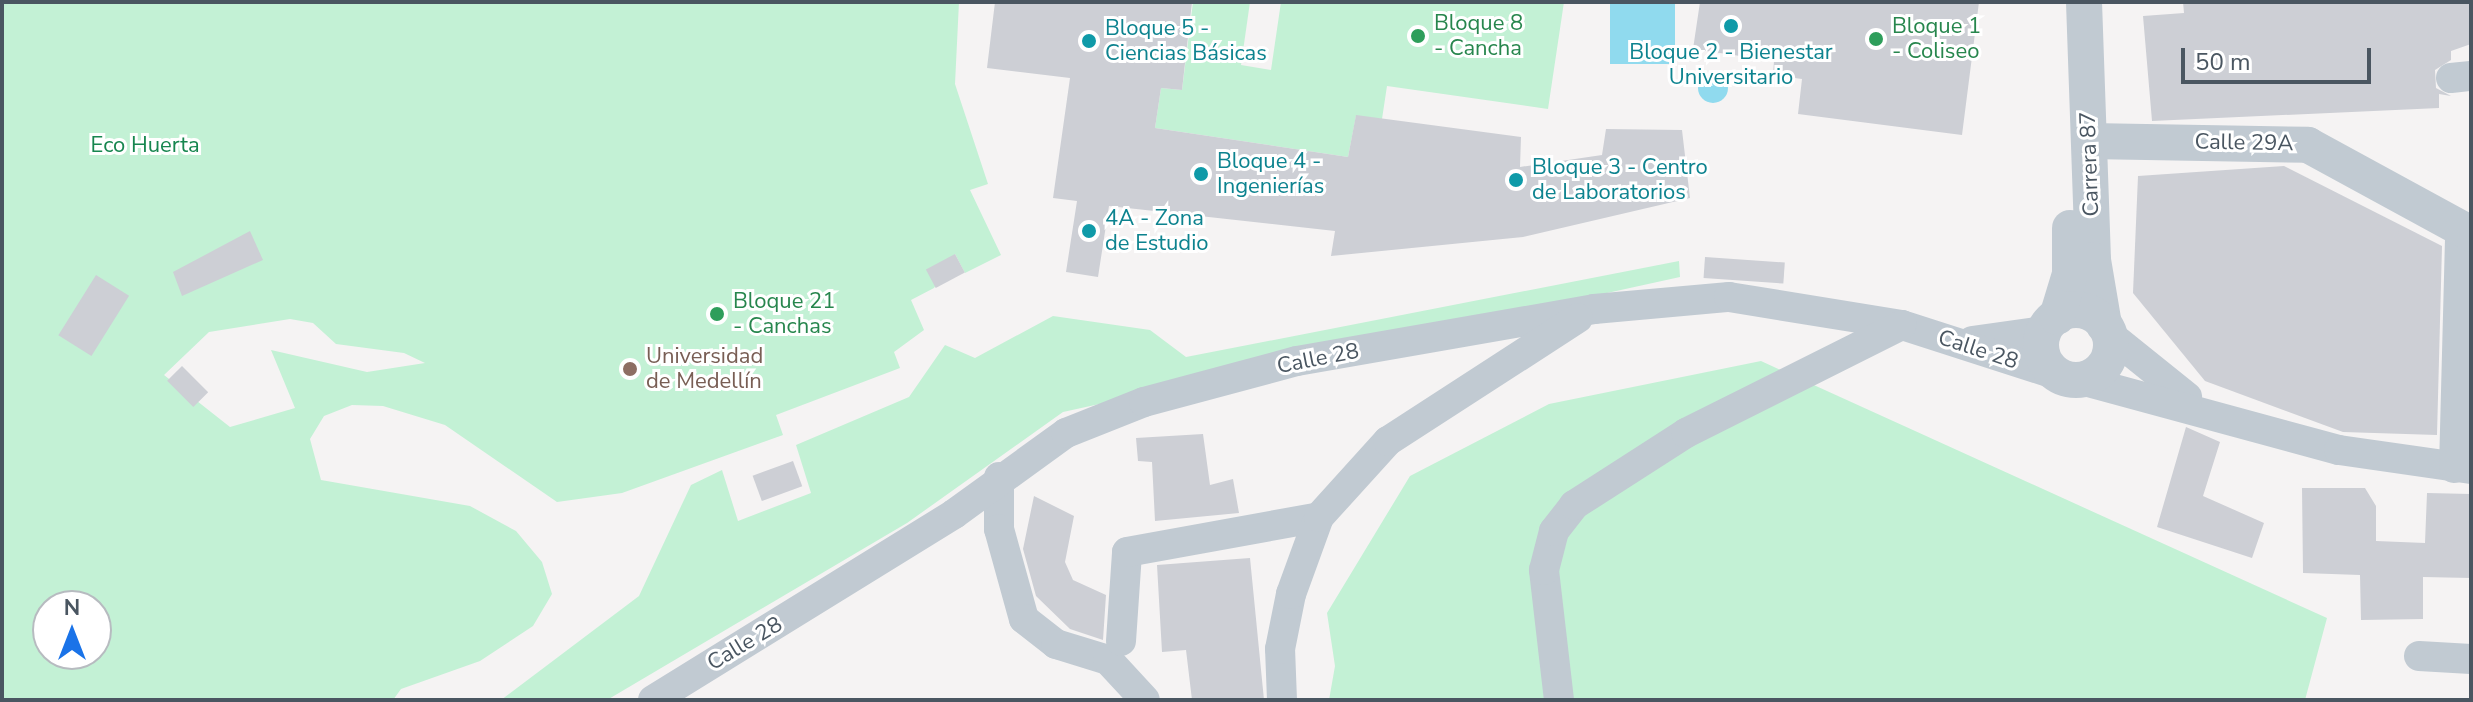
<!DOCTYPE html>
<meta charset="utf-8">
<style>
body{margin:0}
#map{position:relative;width:2473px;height:702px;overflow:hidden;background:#f5f3f3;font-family:"Nunito Sans",sans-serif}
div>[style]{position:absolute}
.green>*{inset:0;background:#c3f1d5}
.water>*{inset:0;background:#90daee;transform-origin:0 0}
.round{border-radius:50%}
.building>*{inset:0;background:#cdcfd5;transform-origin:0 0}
.minor>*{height:30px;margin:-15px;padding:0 15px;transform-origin:15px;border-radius:15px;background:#c1cad2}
.tertiary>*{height:36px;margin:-18px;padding:0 18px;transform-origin:18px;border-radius:18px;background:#c1cad2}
.tertiary>.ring{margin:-18px;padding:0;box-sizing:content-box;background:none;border:36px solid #c1cad2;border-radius:50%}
.dots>*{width:22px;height:22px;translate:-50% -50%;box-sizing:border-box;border:4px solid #fff;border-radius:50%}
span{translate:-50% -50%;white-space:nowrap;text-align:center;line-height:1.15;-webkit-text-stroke:6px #fff;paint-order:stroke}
.leisure-label{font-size:22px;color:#27864d}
.left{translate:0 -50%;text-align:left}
.culture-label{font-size:22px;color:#0d838f}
.street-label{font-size:22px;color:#4a5661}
.park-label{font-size:22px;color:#17864f}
.education-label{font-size:22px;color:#785e54}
.frame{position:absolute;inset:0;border:4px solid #4a5661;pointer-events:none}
.north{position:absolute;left:32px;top:590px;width:80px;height:80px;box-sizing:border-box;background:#fff;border:2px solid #b7bbc0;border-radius:50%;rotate:0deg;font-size:22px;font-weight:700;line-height:32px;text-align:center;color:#4a5661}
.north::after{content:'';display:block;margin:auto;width:28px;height:36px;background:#1a73e8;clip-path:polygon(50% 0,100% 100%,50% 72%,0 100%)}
.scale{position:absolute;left:2181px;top:48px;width:190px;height:36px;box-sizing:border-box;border:4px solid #4a5661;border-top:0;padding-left:10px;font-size:24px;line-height:28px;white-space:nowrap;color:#4a5661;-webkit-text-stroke:6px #fff;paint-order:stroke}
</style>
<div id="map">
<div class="green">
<i style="clip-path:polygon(evenodd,2px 2px,959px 2px,955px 84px,988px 184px,970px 190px,1001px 255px,965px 273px,955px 254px,934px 288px,911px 300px,924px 330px,894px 352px,900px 368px,776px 415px,783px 435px,622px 493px,557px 502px,445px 425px,383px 406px,352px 405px,324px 416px,310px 439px,321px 480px,470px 506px,516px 531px,542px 562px,552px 594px,533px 626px,480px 661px,401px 689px,393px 700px,2px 700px,2px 2px,290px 319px,313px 323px,336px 344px,404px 353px,425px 363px,367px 372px,271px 350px,295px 408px,230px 427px,164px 375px,209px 332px,290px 319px,2px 2px,48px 606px,96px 606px,96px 654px,48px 654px,48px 606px)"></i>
<i style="clip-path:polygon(1193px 2px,1250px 2px,1241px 65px,1271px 70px,1281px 2px,1564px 2px,1548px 109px,1387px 86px,1382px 119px,1356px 116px,1348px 157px,1155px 128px,1161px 88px,1182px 90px)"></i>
<i style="clip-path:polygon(1679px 261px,1680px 277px,1063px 412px,907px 523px,607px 700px,501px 700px,639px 596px,691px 485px,722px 470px,738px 521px,811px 493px,796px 445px,909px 397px,945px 345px,975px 358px,1053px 316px,1150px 330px,1186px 357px)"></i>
<i style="clip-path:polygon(1761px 361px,2327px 618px,2305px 700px,1329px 700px,1335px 666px,1327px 613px,1410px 476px,1549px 404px)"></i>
</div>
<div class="water">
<i style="left:1610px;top:2px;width:65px;height:62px"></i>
<i class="round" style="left:1698px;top:73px;width:30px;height:30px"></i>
</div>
<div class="building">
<i style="clip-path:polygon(995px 2px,1192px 2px,1182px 90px,1161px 88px,1155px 128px,1348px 157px,1356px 115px,1521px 137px,1520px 167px,1602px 155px,1606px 129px,1682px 130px,1690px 198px,1523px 237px,1331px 256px,1335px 231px,1109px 206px,1098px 277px,1066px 272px,1077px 201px,1053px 198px,1070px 78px,987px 68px)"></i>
<i style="clip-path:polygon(1700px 2px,1979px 2px,1962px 135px,1798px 114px,1802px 79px,1773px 75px,1774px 61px,1693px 49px)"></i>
<i style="clip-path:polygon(2183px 2px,2471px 2px,2471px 44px,2451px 51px,2451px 60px,2435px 70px,2436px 88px,2451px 96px,2439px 94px,2439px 108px,2152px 121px,2143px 16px,2184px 13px)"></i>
<i style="clip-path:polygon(2284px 166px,2442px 246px,2437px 435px,2343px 432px,2205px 381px,2133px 293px,2138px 176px)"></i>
<i style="clip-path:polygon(250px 231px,263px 260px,182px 296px,173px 272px)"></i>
<i style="left:955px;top:254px;width:21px;height:33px;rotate:62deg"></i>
<i style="left:1705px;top:257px;width:80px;height:21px;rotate:4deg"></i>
<i style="left:96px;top:275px;width:39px;height:71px;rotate:32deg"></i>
<i style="left:182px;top:366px;width:37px;height:21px;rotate:45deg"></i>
<i style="clip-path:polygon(2186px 427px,2220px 442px,2203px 496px,2264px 523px,2252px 558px,2157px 527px)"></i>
<i style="clip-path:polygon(1203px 434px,1210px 485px,1233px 479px,1239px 513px,1155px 521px,1152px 462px,1138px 461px,1136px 438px)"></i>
<i style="left:793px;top:461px;width:27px;height:43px;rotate:70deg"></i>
<i style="clip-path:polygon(2302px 488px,2365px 488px,2376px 506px,2376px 541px,2425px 543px,2427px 493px,2471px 494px,2471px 578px,2423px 577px,2423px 619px,2361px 620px,2360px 575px,2303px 573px)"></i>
<i style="clip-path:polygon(1034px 496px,1074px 516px,1065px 562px,1073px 580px,1106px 595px,1103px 640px,1070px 629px,1036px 596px,1023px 549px)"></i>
<i style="clip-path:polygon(1250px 558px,1264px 700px,1192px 700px,1186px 650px,1162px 652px,1157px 565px)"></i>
</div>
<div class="minor">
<i style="left:2451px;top:78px;width:20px;rotate:-6deg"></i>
<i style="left:2110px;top:335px;width:99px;rotate:38.8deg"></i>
<i style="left:1972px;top:341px;width:73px;rotate:-7.9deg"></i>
<i style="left:2081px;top:380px;width:267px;rotate:15.2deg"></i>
<i style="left:2339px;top:450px;width:133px;rotate:8.2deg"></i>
<i style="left:2454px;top:468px;width:234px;rotate:-88.5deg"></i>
<i style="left:999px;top:477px;width:52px;rotate:90deg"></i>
<i style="left:999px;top:529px;width:93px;rotate:74.5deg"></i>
<i style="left:1024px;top:619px;width:41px;rotate:38deg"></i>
<i style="left:1056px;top:644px;width:54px;rotate:17.1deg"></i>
<i style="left:1108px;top:660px;width:54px;rotate:47.2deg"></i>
<i style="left:1121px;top:641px;width:89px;rotate:-86.1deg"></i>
<i style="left:1127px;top:552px;width:195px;rotate:-10.3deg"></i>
<i style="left:2419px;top:656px;width:52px;rotate:3.3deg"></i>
<i style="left:653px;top:700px;width:354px;rotate:-31.7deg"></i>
<i style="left:954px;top:514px;width:138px;rotate:-35.9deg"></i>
<i style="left:1066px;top:433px;width:84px;rotate:-21.7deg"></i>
<i style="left:1144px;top:402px;width:158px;rotate:-15deg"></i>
<i style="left:1297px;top:361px;width:302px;rotate:-9.9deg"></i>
<i style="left:1594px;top:309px;width:136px;rotate:-5.1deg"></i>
<i style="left:1729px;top:297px;width:175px;rotate:9.2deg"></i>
<i style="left:1902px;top:325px;width:164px;rotate:17.8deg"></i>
<i style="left:1282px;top:700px;width:51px;rotate:-92.2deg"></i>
<i style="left:1280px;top:649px;width:56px;rotate:-78.7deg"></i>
<i style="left:1291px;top:594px;width:82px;rotate:-70deg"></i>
<i style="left:1319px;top:517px;width:103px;rotate:-47.8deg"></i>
<i style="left:1388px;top:441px;width:226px;rotate:-32.9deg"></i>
<i style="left:1559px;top:700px;width:131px;rotate:-96.6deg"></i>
<i style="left:1544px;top:570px;width:40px;rotate:-75.6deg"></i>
<i style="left:1554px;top:531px;width:33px;rotate:-52deg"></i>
<i style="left:1574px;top:505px;width:133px;rotate:-32.7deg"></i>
<i style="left:1686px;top:433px;width:241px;rotate:-26.6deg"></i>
</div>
<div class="tertiary">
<i style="left:2084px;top:2px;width:258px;rotate:88deg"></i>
<i style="left:2093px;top:260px;width:66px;rotate:80.4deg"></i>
<i style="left:2089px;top:141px;width:219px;rotate:1deg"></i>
<i style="left:2308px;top:145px;width:186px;rotate:28.6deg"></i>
<i class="ring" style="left:2041px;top:310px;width:34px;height:34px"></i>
<i style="left:2057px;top:317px;width:45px;rotate:-73.2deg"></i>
<i style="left:2070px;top:274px;width:46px;rotate:-90deg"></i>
</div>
<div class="dots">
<i style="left:1731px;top:26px;background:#0f9aa8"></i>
<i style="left:1418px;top:36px;background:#2e9e5b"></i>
<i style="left:1876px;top:39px;background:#2e9e5b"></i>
<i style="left:1089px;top:41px;background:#0f9aa8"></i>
<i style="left:1201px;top:174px;background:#0f9aa8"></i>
<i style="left:1516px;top:180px;background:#0f9aa8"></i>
<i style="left:1089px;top:231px;background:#0f9aa8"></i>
<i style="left:717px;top:314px;background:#2e9e5b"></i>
<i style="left:630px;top:369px;background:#8d6e63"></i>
</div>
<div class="leisure-label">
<span class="left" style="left:1434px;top:36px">Bloque 8<br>- Cancha</span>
<span class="left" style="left:1892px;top:39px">Bloque 1<br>- Coliseo</span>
<span class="left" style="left:733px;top:314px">Bloque 21<br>- Canchas</span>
</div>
<div class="culture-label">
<span class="left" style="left:1105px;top:41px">Bloque 5 -<br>Ciencias Básicas</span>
<span style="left:1731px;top:65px">Bloque 2 - Bienestar<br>Universitario</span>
<span class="left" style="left:1217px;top:174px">Bloque 4 -<br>Ingenierías</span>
<span class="left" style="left:1532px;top:180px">Bloque 3 - Centro<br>de Laboratorios</span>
<span class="left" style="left:1105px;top:231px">4A - Zona<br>de Estudio</span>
</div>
<div class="street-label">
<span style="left:2244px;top:143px;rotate:1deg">Calle 29A</span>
<span style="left:2090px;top:164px;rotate:-92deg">Carrera 87</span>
<span style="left:1978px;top:350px;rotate:18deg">Calle 28</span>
<span style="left:1318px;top:359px;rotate:-11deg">Calle 28</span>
<span style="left:745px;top:644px;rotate:-31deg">Calle 28</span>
</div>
<div class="park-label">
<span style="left:145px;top:146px">Eco Huerta</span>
</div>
<div class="education-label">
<span class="left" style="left:646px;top:369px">Universidad<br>de Medellín</span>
</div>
<div class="frame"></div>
<div class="north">N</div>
<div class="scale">50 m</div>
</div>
